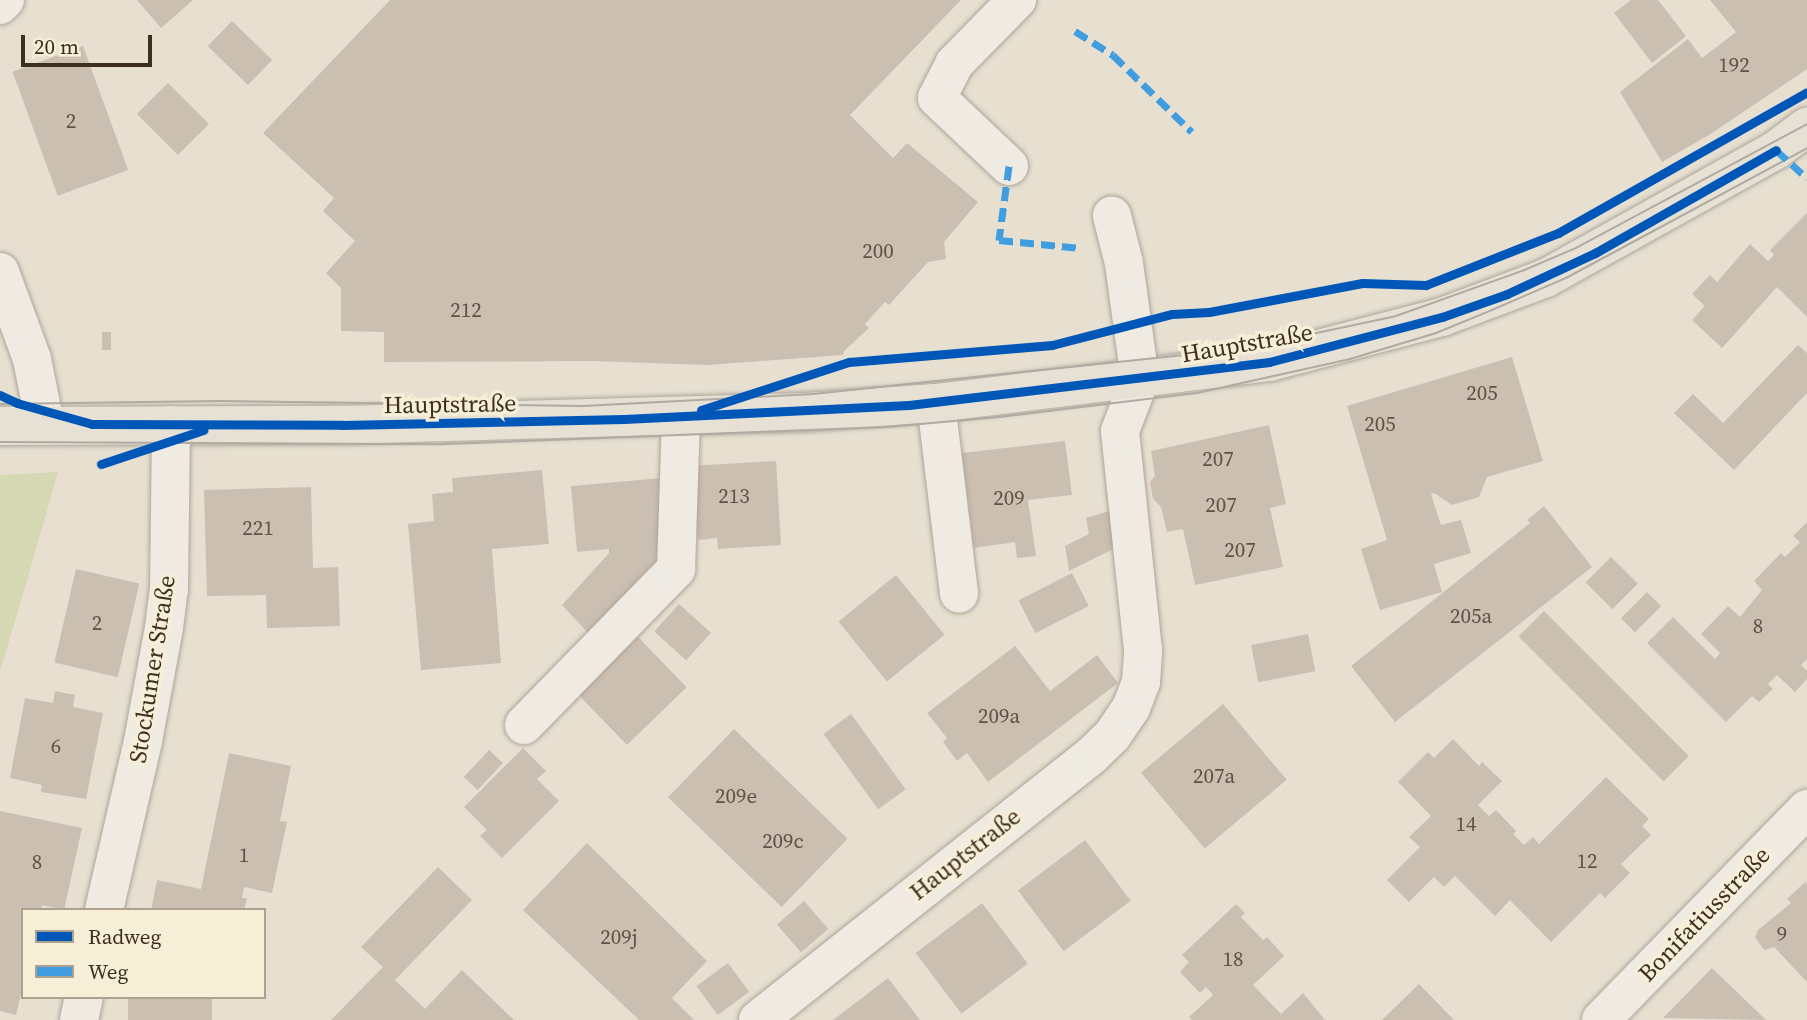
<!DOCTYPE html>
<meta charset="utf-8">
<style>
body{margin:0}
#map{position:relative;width:1807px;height:1020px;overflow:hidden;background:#e7e0d1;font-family:"Source Serif 4",serif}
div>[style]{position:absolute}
.green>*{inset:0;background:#d6d7b3}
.building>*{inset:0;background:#cbbfb2;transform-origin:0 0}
.roads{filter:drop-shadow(0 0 2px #ada599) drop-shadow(0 0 2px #ada599)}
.minor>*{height:38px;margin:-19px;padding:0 19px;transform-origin:19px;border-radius:19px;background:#efebe3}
.major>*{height:38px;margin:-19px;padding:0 19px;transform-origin:19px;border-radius:19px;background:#e6e1d4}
.tram>*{height:2px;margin:-1px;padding:0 1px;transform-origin:1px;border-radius:1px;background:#afaaa2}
.quiet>*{height:7px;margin-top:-3.5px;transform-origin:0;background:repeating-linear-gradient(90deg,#3f9de0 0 14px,transparent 0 21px)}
.cycleway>*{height:9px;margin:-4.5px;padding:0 4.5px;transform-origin:4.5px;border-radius:4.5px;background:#0057b8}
span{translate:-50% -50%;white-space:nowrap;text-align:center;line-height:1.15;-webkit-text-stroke:7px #f7eed8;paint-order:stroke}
.number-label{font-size:21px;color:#605244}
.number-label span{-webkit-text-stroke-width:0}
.street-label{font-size:24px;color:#3d2e20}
.legend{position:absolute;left:21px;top:908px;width:245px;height:91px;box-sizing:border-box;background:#f7eed8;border:2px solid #ada18e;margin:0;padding:9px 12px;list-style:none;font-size:21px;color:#3d2e20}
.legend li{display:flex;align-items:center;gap:14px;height:35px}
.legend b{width:35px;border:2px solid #ada18e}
.scale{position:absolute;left:21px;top:35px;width:131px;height:32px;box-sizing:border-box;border:4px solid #3d2e20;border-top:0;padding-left:9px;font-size:21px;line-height:24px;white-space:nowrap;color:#3d2e20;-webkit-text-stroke:5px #f7eed8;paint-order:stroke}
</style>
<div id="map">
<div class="green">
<i style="clip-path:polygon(58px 472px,22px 598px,0 671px,0 475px)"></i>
</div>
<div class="building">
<i style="clip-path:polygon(137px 0,193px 0,161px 28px)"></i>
<i style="clip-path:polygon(390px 0,961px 0,850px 115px,893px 158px,907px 143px,978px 202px,944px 242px,946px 259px,928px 262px,889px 305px,885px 302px,865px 324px,869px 328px,844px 351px,843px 355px,707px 365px,593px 361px,384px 362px,384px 332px,341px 331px,341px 288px,326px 273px,355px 241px,323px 211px,334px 198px,263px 133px)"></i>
<i style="clip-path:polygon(1631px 0,1658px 0,1686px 36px,1652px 63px,1614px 13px)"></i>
<i style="clip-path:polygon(1710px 0,1807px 0,1807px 69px,1709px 135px,1662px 162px,1620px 92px,1688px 39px,1702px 58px,1736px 32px)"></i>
<i style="left:232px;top:21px;width:56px;height:35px;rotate:44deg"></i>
<i style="left:83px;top:46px;width:132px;height:75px;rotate:70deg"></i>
<i style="left:168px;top:83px;width:58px;height:44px;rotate:45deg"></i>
<i style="clip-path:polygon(1807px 213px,1807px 317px,1777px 287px,1722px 348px,1692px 320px,1705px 306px,1692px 294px,1710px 275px,1717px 282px,1750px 244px,1768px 261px,1774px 255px,1770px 250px)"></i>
<i style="left:102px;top:332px;width:9px;height:18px"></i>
<i style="clip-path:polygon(1798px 345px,1807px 353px,1807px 393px,1734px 470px,1674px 413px,1693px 394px,1723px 423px)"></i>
<i style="clip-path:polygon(1512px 357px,1543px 461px,1487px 477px,1479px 497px,1452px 505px,1434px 493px,1431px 494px,1441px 525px,1461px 520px,1471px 553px,1434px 564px,1442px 592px,1380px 610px,1361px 549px,1387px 540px,1347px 406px)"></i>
<i style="clip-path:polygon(1269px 425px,1286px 504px,1270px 508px,1283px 567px,1195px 585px,1183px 529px,1167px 532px,1161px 507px,1153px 499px,1150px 482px,1155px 476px,1151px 451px)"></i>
<i style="clip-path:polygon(1065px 441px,1072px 495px,1028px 500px,1036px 556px,1017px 558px,1015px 542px,974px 548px,962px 453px)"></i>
<i style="clip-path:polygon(776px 461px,781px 545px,718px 549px,717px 538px,698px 540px,697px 525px,692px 526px,688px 466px)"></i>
<i style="clip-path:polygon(542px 470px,549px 544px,492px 549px,501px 663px,421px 670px,408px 524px,434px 521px,432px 494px,453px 492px,452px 478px)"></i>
<i style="clip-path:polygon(662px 478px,666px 556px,592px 637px,562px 605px,609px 553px,609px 549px,577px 552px,571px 486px)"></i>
<i style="clip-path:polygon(311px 487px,313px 568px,338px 567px,340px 626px,267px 628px,266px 595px,207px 596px,204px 490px)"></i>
<i style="clip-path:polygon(1544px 506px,1592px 567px,1395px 722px,1351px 666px,1530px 523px,1527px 520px)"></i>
<i style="clip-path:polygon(1109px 511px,1115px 548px,1069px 571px,1065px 546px,1089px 534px,1086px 518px)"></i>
<i style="clip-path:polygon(1807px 522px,1807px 659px,1801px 665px,1807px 671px,1807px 679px,1795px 692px,1777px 675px,1768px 684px,1773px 689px,1759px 702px,1752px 696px,1726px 722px,1647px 643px,1673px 617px,1715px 659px,1720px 653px,1701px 634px,1728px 606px,1740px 617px,1762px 590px,1754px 581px,1781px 553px,1785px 557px,1800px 542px,1793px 536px)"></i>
<i style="left:1611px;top:557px;width:38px;height:36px;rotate:45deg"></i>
<i style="left:76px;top:569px;width:65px;height:96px;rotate:13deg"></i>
<i style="left:1072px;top:573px;width:37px;height:60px;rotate:63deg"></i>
<i style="left:896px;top:575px;width:77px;height:74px;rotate:51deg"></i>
<i style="left:1647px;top:592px;width:20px;height:37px;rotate:45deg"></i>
<i style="left:679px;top:604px;width:43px;height:37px;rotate:42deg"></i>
<i style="left:1544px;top:611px;width:205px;height:36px;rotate:45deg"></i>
<i style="left:1308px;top:634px;width:38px;height:58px;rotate:79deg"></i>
<i style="left:638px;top:637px;width:70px;height:83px;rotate:46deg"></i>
<i style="clip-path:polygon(1015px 646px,1050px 691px,1097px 655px,1118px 683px,988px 782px,967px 753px,957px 761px,943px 742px,947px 738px,927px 713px)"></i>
<i style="clip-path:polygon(55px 691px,75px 695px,73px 707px,103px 713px,86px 799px,41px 792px,42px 785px,10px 778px,25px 698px,53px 703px)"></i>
<i style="left:1223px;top:704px;width:99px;height:107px;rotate:50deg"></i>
<i style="left:851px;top:714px;width:93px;height:34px;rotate:54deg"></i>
<i style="left:734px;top:729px;width:158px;height:95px;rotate:44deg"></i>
<i style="clip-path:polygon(1453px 739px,1479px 766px,1482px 762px,1502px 781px,1478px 805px,1489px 816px,1496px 810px,1516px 831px,1513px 834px,1524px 845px,1533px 837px,1539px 844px,1606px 777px,1649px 819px,1642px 826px,1651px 835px,1621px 864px,1630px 873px,1605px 898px,1600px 893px,1551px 942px,1510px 900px,1495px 916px,1455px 876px,1444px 887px,1434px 877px,1409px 902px,1387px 880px,1420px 847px,1409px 837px,1431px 816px,1398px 782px,1428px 752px,1434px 758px)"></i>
<i style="clip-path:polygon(523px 748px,546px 771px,537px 779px,559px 801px,502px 858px,480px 836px,487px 830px,464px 807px)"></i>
<i style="left:489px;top:750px;width:19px;height:37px;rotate:43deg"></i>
<i style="clip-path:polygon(229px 753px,291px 766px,280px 821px,287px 822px,272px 893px,244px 887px,242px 898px,247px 898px,244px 910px,151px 910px,157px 880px,201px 889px)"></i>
<i style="clip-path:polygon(0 811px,82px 828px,64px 910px,42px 905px,41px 910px,23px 910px,23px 985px,16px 1015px,0 1011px)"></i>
<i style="left:1085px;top:840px;width:76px;height:84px;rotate:53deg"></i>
<i style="clip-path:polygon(587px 843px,707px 961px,672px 998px,694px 1020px,639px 1020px,523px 910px)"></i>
<i style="clip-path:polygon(438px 867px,472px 900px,395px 980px,425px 1009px,462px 970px,514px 1020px,331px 1020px,383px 967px,361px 947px)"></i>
<i style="clip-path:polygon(1805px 882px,1807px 884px,1807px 982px,1774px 947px,1764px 950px,1755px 937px,1758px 930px,1791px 903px,1787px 899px)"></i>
<i style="left:804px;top:901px;width:37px;height:36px;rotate:49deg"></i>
<i style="left:982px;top:903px;width:76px;height:83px;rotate:53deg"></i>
<i style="clip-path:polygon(1236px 904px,1245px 913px,1241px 917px,1263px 940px,1267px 937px,1284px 956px,1253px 985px,1281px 1014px,1303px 993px,1325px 1020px,1192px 1020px,1189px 1017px,1213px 995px,1206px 987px,1200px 993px,1180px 972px,1189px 962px,1182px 955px)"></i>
<i style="left:728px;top:963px;width:36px;height:39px;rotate:54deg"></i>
<i style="clip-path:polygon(1712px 968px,1766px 1020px,1663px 1018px)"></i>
<i style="clip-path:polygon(888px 978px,920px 1020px,833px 1020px)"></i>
<i style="clip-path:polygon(1419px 984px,1454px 1020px,1382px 1020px)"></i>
<i style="left:128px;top:997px;width:84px;height:24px"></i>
</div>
<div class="roads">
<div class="minor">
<i style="left:0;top:5px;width:7px;rotate:-45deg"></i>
<i style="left:1009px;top:166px;width:99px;rotate:-136.6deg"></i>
<i style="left:937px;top:98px;width:38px;rotate:-63deg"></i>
<i style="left:954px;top:64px;width:90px;rotate:-45.5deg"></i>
<i style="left:0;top:272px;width:93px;rotate:69.8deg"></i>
<i style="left:32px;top:359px;width:66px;rotate:78.7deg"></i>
<i style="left:936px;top:403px;width:192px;rotate:83.1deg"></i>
<i style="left:524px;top:725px;width:218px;rotate:-45.7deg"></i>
<i style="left:676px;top:569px;width:152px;rotate:-88.1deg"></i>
<i style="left:104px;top:910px;width:173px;rotate:-77deg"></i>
<i style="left:143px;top:741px;width:115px;rotate:-79.5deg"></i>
<i style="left:164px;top:628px;width:38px;rotate:-83deg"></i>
<i style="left:169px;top:590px;width:165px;rotate:-89.3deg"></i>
<i style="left:79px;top:1020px;width:24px;rotate:-78deg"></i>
<i style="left:758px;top:1020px;width:425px;rotate:-38.4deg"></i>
<i style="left:1091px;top:756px;width:29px;rotate:-44deg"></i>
<i style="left:1112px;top:736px;width:34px;rotate:-56deg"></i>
<i style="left:1131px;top:708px;width:28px;rotate:-69deg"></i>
<i style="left:1141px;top:682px;width:32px;rotate:-86deg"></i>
<i style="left:1143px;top:650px;width:220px;rotate:-96deg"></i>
<i style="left:1120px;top:431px;width:56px;rotate:-69deg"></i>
<i style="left:1140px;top:379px;width:117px;rotate:-97.9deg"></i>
<i style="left:1124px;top:263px;width:49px;rotate:-104.3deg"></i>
<i style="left:1601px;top:1020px;width:295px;rotate:-45.7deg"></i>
</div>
<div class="major">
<i style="left:0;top:426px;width:342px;rotate:-0.2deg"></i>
<i style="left:342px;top:425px;width:465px;rotate:-1.6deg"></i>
<i style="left:807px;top:412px;width:129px;rotate:-4deg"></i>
<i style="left:936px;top:403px;width:336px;rotate:-7deg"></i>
<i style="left:1269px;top:362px;width:179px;rotate:-14.6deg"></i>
<i style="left:1442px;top:317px;width:111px;rotate:-20.6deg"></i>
<i style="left:1546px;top:278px;width:263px;rotate:-29.1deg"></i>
<i style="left:1776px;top:150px;width:39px;rotate:-37deg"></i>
</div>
</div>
<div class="tram">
<i style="left:0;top:404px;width:219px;rotate:-0.8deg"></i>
<i style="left:219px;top:401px;width:364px;rotate:0.8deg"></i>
<i style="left:583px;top:406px;width:231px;rotate:-3deg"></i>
<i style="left:814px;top:394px;width:429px;rotate:-6deg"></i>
<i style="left:1241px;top:349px;width:158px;rotate:-12deg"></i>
<i style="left:1396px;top:316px;width:134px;rotate:-19.7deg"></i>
<i style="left:1522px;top:271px;width:59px;rotate:-23.1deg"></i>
<i style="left:1576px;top:248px;width:262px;rotate:-28.2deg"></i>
<i style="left:0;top:442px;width:445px;rotate:0.3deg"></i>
<i style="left:445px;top:444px;width:442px;rotate:-2.2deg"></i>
<i style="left:887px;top:427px;width:112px;rotate:-5.1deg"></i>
<i style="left:999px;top:417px;width:199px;rotate:-6.9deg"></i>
<i style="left:1197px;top:393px;width:157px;rotate:-12.5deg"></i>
<i style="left:1350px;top:359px;width:90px;rotate:-16.8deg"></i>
<i style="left:1436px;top:333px;width:61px;rotate:-22.3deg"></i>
<i style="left:1492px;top:310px;width:81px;rotate:-23.4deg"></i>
<i style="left:1566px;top:278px;width:274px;rotate:-28.3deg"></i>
</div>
<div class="quiet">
<i style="left:1075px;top:31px;width:45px;rotate:32.3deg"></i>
<i style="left:1113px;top:55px;width:110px;rotate:44.3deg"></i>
<i style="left:1776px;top:150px;width:42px;rotate:42.1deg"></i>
<i style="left:1009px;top:166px;width:75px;rotate:97.7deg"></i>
<i style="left:999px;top:240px;width:82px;rotate:5.6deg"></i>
</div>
<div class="cycleway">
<i style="left:0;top:395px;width:19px;rotate:25deg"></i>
<i style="left:17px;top:403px;width:78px;rotate:15.6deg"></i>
<i style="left:92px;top:424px;width:250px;rotate:0.2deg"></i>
<i style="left:342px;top:425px;width:282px;rotate:-1.2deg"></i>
<i style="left:624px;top:419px;width:285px;rotate:-2.8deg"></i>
<i style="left:909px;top:405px;width:363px;rotate:-6.8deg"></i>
<i style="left:1269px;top:362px;width:179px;rotate:-14.6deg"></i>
<i style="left:1442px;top:317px;width:69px;rotate:-19.5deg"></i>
<i style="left:1507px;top:294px;width:97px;rotate:-25deg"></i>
<i style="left:1595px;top:253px;width:208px;rotate:-29.6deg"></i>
<i style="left:701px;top:410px;width:156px;rotate:-18deg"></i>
<i style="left:849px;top:362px;width:204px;rotate:-4.8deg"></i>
<i style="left:1052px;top:345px;width:124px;rotate:-14.5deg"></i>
<i style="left:1172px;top:314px;width:37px;rotate:-3deg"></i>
<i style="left:1209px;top:312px;width:156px;rotate:-10.7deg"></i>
<i style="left:1362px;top:283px;width:64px;rotate:1.8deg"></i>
<i style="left:1426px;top:285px;width:142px;rotate:-21.5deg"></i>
<i style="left:1558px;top:233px;width:286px;rotate:-29.5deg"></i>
<i style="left:101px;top:464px;width:108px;rotate:-18.4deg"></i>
</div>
<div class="number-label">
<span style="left:1734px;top:65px">192</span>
<span style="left:71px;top:121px">2</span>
<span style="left:878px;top:251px">200</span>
<span style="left:466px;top:310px">212</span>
<span style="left:1482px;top:393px">205</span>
<span style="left:1380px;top:424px">205</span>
<span style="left:1218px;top:459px">207</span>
<span style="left:734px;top:496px">213</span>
<span style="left:1009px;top:498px">209</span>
<span style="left:1221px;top:505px">207</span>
<span style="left:258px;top:528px">221</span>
<span style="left:1240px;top:550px">207</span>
<span style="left:1471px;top:616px">205a</span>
<span style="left:97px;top:623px">2</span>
<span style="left:1758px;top:626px">8</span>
<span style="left:999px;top:716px">209a</span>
<span style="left:56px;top:746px">6</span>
<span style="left:1214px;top:776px">207a</span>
<span style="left:736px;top:796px">209e</span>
<span style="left:1466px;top:824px">14</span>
<span style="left:783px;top:841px">209c</span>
<span style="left:244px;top:855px">1</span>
<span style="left:1587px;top:861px">12</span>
<span style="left:37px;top:862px">8</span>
<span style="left:1782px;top:934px">9</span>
<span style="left:619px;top:937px">209j</span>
<span style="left:1233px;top:959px">18</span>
</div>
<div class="street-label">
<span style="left:1247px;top:343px;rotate:-10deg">Hauptstraße</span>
<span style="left:450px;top:404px;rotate:-1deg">Hauptstraße</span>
<span style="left:152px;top:669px;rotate:-81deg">Stockumer Straße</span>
<span style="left:965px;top:854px;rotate:-38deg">Hauptstraße</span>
<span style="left:1704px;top:914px;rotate:-46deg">Bonifatiusstraße</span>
</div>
<ul class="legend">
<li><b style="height:9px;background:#0057b8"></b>Radweg</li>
<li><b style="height:9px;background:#3f9de0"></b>Weg</li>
</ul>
<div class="scale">20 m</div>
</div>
